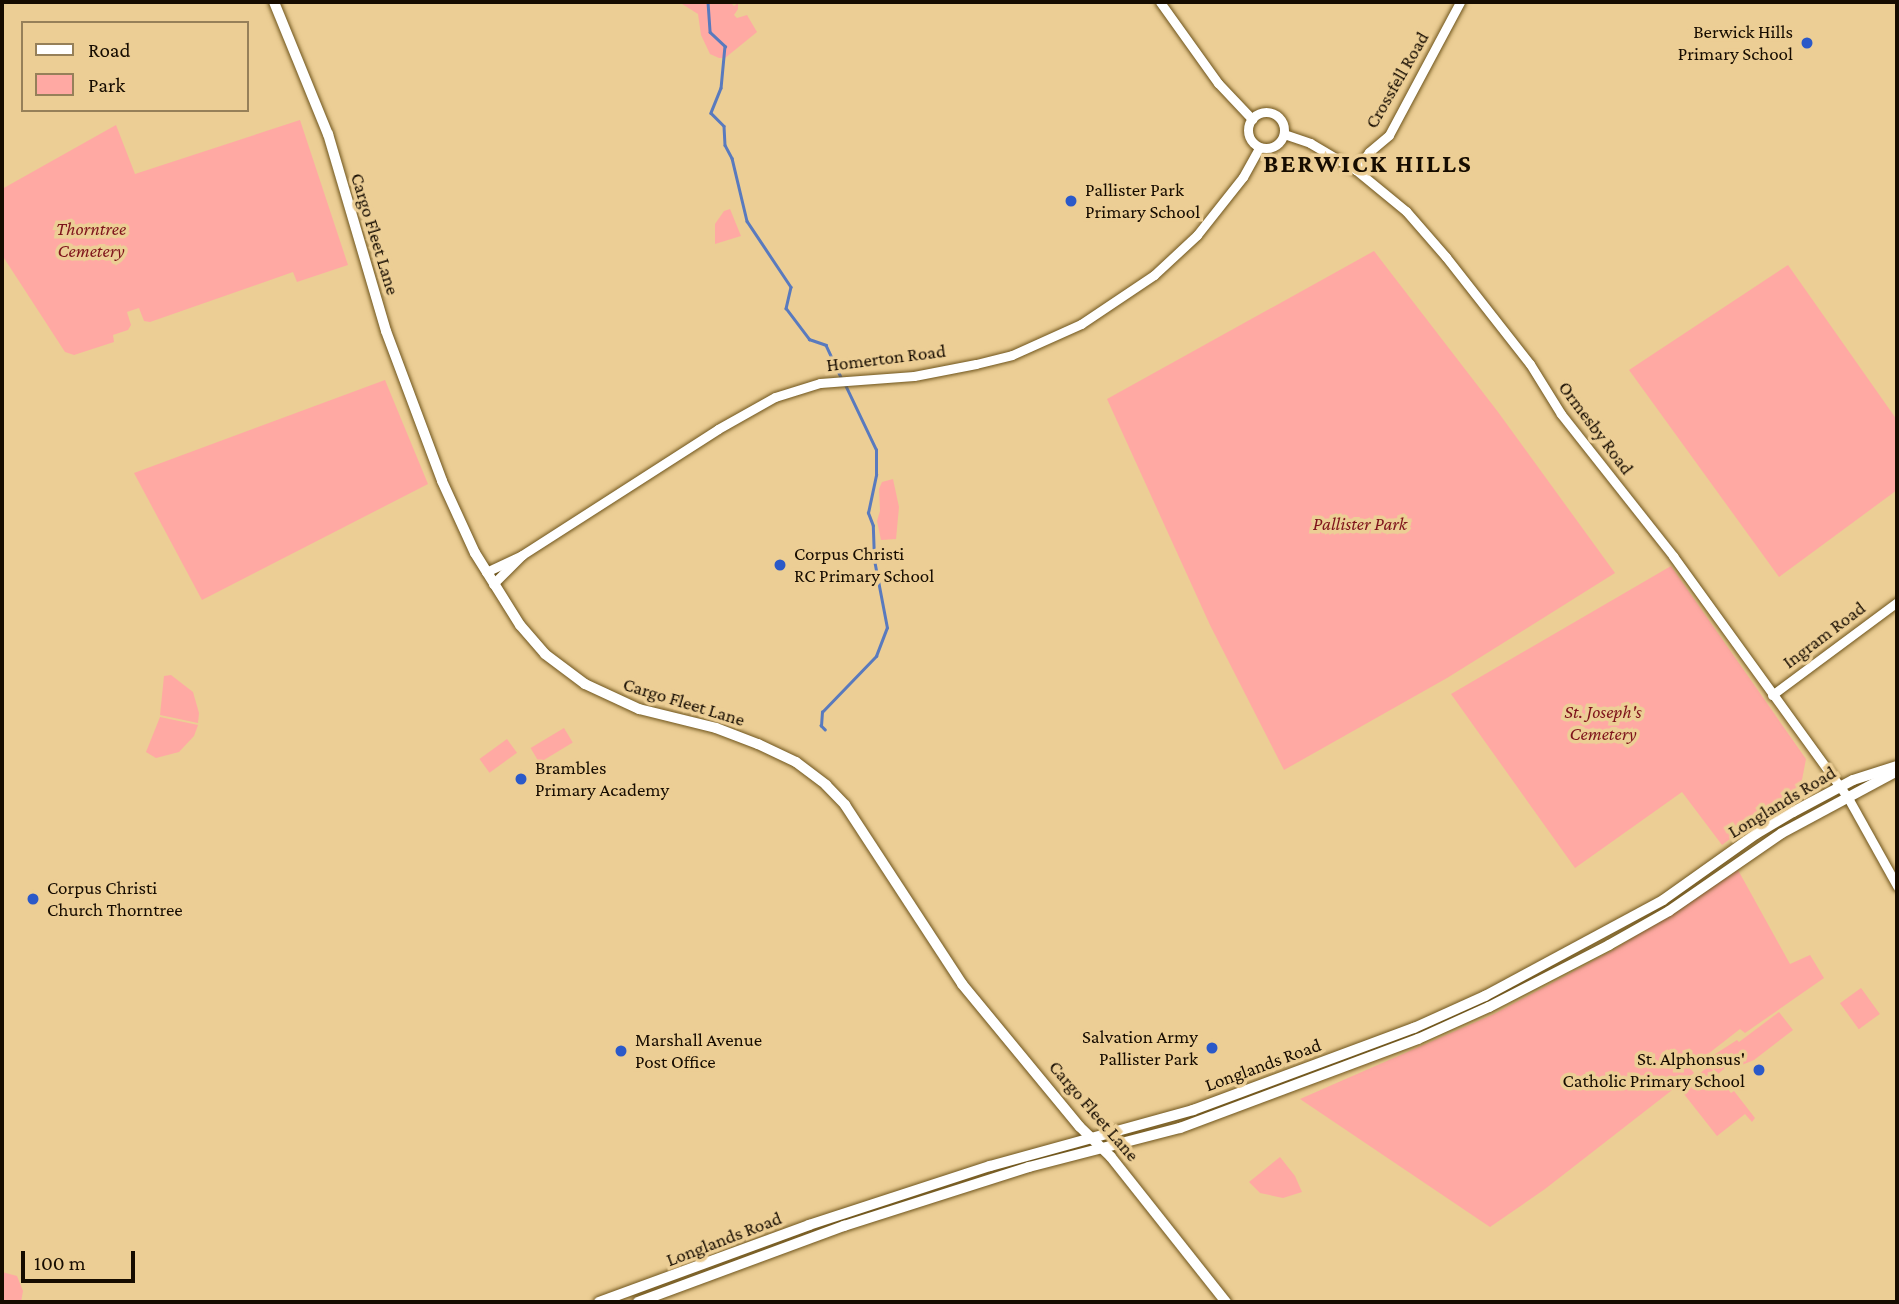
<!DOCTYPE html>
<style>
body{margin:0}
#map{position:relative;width:1899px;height:1304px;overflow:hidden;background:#ecce95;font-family:"Crimson Pro",serif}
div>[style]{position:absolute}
.green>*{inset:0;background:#ffa9a3;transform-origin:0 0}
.stream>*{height:2.5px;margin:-1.25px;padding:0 1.25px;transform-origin:1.25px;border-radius:1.25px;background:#597abe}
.roads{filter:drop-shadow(0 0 2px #6e541b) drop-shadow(0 0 2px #6e541b)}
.secondary>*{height:9px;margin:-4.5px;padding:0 4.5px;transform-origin:4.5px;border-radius:4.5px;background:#fff}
.secondary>.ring{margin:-4.5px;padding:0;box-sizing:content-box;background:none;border:9px solid #fff;border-radius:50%}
.primary>*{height:10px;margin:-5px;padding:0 5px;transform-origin:5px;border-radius:5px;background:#fff}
.dots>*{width:19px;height:19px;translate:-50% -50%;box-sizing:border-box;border:4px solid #ecce95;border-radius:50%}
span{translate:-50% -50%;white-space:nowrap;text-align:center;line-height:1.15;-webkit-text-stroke:7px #ecce95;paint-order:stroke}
.poi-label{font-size:19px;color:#160c00}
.right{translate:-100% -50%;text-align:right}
.left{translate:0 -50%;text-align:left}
.street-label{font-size:19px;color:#160c00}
.park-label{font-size:19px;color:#7e131b;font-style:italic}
.district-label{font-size:26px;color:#160c00;font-weight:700;letter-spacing:2px}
.frame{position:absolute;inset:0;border:4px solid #160c00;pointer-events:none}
.legend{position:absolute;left:21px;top:21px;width:228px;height:91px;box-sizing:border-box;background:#ecce95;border:2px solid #968059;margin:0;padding:9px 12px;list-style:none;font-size:21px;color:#160c00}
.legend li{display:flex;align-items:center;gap:14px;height:35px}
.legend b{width:35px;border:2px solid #968059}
.scale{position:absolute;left:21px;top:1251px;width:114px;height:32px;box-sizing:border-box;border:4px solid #160c00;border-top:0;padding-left:9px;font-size:21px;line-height:24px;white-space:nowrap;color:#160c00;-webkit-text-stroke:5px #ecce95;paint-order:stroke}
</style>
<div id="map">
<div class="green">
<i style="clip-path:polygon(679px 2px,730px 2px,734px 6px,738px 3px,738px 9px,734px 15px,737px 18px,747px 15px,757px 32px,725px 58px,719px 58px,710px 54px,701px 35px,698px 14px)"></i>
<i style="clip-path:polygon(300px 120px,348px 265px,297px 282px,293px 272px,150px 322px,144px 321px,139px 308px,127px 312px,131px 325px,128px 330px,113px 335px,114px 342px,74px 355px,65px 352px,2px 255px,2px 189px,116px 125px,135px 174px)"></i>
<i style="clip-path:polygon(730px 209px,741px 236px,715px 244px,715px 224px,724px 211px)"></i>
<i style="clip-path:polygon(1374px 251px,1498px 412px,1615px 573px,1447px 678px,1284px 770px,1210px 625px,1107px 399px)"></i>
<i style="clip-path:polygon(1788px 265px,1897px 420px,1897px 490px,1779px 577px,1629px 370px)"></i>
<i style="clip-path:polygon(385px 380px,428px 484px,202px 600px,134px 473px)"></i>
<i style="clip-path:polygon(893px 479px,899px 507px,896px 539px,881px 540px,877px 521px,880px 511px,879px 489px,882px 482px)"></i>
<i style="clip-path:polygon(1671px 566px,1806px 759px,1801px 785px,1722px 845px,1682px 792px,1575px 868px,1451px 694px)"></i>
<i style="clip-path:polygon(171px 675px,193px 692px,199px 713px,198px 723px,160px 715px,164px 676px)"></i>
<i style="clip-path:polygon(160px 717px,198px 725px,194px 736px,179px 752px,156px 758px,146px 752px)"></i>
<i style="left:564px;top:728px;width:17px;height:39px;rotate:59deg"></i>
<i style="left:507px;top:739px;width:17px;height:34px;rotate:54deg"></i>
<i style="clip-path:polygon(1738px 870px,1790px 964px,1810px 955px,1824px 978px,1745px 1033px,1740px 1029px,1690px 1068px,1694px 1073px,1545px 1189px,1490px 1227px,1300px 1099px,1494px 1014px,1615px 949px)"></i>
<i style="left:1861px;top:988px;width:32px;height:26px;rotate:54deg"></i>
<i style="clip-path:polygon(1779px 1012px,1793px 1030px,1754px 1060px,1739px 1066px,1734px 1060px,1718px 1074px,1706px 1060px,1737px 1040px,1739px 1042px)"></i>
<i style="clip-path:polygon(1709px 1066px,1731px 1093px,1734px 1091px,1755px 1118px,1752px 1122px,1745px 1114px,1717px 1136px,1680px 1089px)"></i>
<i style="clip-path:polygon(1280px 1157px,1295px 1176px,1302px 1192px,1283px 1198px,1260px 1193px,1249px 1182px)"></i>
<i style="clip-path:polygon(2px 1272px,17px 1276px,23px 1291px,21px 1302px,2px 1302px)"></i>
</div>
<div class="stream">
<i style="left:708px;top:2px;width:30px;rotate:86deg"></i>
<i style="left:710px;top:32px;width:21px;rotate:43deg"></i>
<i style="left:725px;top:46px;width:42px;rotate:95.4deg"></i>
<i style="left:721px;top:88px;width:27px;rotate:112deg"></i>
<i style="left:711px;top:113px;width:18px;rotate:45deg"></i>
<i style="left:724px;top:126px;width:19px;rotate:87deg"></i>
<i style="left:725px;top:145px;width:15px;rotate:62deg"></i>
<i style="left:732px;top:158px;width:65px;rotate:76.6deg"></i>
<i style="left:747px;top:221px;width:79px;rotate:56.3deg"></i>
<i style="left:791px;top:287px;width:22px;rotate:103deg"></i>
<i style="left:786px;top:308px;width:39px;rotate:53deg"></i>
<i style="left:809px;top:339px;width:18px;rotate:19deg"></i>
<i style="left:826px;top:345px;width:38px;rotate:65deg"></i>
<i style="left:825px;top:730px;width:6px;rotate:-135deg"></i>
<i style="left:821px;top:726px;width:14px;rotate:-86deg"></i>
<i style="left:822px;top:712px;width:78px;rotate:-46deg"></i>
<i style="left:876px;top:656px;width:30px;rotate:-69deg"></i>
<i style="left:887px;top:628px;width:69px;rotate:-100.8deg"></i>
<i style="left:874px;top:560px;width:34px;rotate:-92deg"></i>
<i style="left:873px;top:526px;width:14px;rotate:-111deg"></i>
<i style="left:868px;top:513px;width:39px;rotate:-78deg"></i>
<i style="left:876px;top:475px;width:25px;rotate:-90deg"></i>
<i style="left:876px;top:450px;width:72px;rotate:-115.5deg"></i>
</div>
<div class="roads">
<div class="secondary">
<i style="left:1160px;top:2px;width:100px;rotate:54.4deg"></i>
<i style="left:1218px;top:83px;width:50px;rotate:46.6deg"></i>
<i class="ring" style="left:1248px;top:112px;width:27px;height:27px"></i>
<i style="left:1284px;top:134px;width:28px;rotate:19deg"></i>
<i style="left:1310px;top:143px;width:53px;rotate:30.4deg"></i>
<i style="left:1356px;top:170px;width:65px;rotate:39.4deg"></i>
<i style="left:1406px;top:211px;width:61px;rotate:49deg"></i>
<i style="left:1446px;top:257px;width:136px;rotate:51.9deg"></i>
<i style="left:1530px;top:364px;width:59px;rotate:58.2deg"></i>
<i style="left:1561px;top:414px;width:181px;rotate:51.7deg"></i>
<i style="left:1673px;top:556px;width:296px;rotate:54.1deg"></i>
<i style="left:1847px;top:796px;width:103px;rotate:60.9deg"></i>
<i style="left:1356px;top:170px;width:22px;rotate:-54deg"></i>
<i style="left:1369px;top:152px;width:26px;rotate:-40deg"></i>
<i style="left:1389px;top:135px;width:151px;rotate:-61.9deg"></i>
<i style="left:486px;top:572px;width:40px;rotate:-25deg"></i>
<i style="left:522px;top:555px;width:233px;rotate:-32.7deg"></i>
<i style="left:718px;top:429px;width:65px;rotate:-29.3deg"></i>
<i style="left:775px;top:397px;width:47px;rotate:-17.3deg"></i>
<i style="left:820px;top:383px;width:94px;rotate:-4.3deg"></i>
<i style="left:914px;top:376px;width:63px;rotate:-11deg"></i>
<i style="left:976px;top:364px;width:37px;rotate:-14deg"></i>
<i style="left:1012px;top:355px;width:76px;rotate:-24.2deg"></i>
<i style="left:1081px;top:324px;width:88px;rotate:-33.9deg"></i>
<i style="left:1154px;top:275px;width:59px;rotate:-42.9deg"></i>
<i style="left:1197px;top:235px;width:74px;rotate:-51.6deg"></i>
<i style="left:1243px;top:177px;width:33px;rotate:-61deg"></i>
<i style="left:493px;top:584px;width:40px;rotate:-45deg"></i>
<i style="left:1772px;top:695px;width:156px;rotate:-36.6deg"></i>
</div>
<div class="primary">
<i style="left:274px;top:2px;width:143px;rotate:67.8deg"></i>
<i style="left:328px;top:134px;width:205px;rotate:73.6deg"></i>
<i style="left:386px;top:331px;width:160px;rotate:69.5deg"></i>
<i style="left:442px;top:481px;width:79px;rotate:65.4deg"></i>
<i style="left:475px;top:553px;width:85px;rotate:58deg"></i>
<i style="left:520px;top:625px;width:38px;rotate:49deg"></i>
<i style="left:545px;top:654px;width:50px;rotate:36.9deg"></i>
<i style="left:585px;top:684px;width:60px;rotate:24.8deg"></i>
<i style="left:639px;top:709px;width:79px;rotate:13.9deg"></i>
<i style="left:716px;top:728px;width:45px;rotate:20.9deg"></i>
<i style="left:758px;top:744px;width:42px;rotate:25.3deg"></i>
<i style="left:796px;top:762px;width:38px;rotate:37deg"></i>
<i style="left:826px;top:785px;width:28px;rotate:46deg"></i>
<i style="left:845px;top:805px;width:214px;rotate:56.8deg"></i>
<i style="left:962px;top:984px;width:185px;rotate:50.5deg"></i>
<i style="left:1080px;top:1127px;width:43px;rotate:44.1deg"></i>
<i style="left:1111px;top:1157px;width:185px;rotate:51.6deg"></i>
<i style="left:599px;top:1302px;width:224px;rotate:-20.1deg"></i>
<i style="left:809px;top:1225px;width:190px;rotate:-18.1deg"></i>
<i style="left:990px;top:1166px;width:211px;rotate:-15.4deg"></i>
<i style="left:1193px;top:1110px;width:236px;rotate:-20.4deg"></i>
<i style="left:1414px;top:1028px;width:78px;rotate:-24.3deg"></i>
<i style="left:1485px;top:996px;width:202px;rotate:-28.3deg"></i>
<i style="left:1663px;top:900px;width:114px;rotate:-35.4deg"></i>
<i style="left:1756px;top:834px;width:43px;rotate:-30.7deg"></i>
<i style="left:1793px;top:812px;width:68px;rotate:-28.1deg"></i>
<i style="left:1853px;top:780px;width:46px;rotate:-17.7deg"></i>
<i style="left:638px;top:1302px;width:220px;rotate:-20.3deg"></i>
<i style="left:844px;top:1226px;width:194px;rotate:-17.7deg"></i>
<i style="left:1029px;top:1167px;width:156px;rotate:-14.5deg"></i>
<i style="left:1180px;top:1128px;width:254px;rotate:-20.5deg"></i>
<i style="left:1418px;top:1039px;width:78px;rotate:-24.3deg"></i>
<i style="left:1489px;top:1007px;width:135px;rotate:-27.3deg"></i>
<i style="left:1609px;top:945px;width:69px;rotate:-29.5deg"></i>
<i style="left:1669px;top:911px;width:137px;rotate:-34.6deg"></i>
<i style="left:1782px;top:833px;width:131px;rotate:-28.3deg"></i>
</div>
</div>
<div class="dots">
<i style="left:1807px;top:43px;background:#2b59c8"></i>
<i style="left:1071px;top:201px;background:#2b59c8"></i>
<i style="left:780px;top:565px;background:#2b59c8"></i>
<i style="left:521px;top:779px;background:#2b59c8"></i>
<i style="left:33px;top:899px;background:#2b59c8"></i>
<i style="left:1212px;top:1048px;background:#2b59c8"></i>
<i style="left:621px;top:1051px;background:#2b59c8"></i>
<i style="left:1759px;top:1070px;background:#2b59c8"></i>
</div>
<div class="poi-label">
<span class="right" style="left:1793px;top:43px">Berwick Hills<br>Primary School</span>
<span class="left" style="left:1085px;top:201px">Pallister Park<br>Primary School</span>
<span class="left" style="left:794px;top:565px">Corpus Christi<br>RC Primary School</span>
<span class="left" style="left:535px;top:779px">Brambles<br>Primary Academy</span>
<span class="left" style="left:47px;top:899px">Corpus Christi<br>Church Thorntree</span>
<span class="right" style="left:1198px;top:1048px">Salvation Army<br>Pallister Park</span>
<span class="left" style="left:635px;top:1051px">Marshall Avenue<br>Post Office</span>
<span class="right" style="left:1745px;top:1070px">St. Alphonsus'<br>Catholic Primary School</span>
</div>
<div class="street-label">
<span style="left:1397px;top:80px;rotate:-60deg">Crossfell Road</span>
<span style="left:375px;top:234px;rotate:73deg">Cargo Fleet Lane</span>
<span style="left:886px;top:358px;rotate:-7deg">Homerton Road</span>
<span style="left:1596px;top:428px;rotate:53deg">Ormesby Road</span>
<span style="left:1824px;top:635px;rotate:-37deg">Ingram Road</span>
<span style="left:684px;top:702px;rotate:17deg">Cargo Fleet Lane</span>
<span style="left:1782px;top:802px;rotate:-31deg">Longlands Road</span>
<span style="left:1263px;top:1065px;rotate:-20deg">Longlands Road</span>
<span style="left:1094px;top:1111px;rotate:49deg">Cargo Fleet Lane</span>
<span style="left:724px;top:1239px;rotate:-21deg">Longlands Road</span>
</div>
<div class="park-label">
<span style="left:91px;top:240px">Thorntree<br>Cemetery</span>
<span style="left:1360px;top:524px">Pallister Park</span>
<span style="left:1603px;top:723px">St. Joseph's<br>Cemetery</span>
</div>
<div class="district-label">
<span style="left:1368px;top:164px">BERWICK HILLS</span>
</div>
<div class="frame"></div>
<ul class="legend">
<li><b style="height:9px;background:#fff"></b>Road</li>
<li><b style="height:19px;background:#ffa9a3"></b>Park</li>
</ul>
<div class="scale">100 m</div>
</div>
